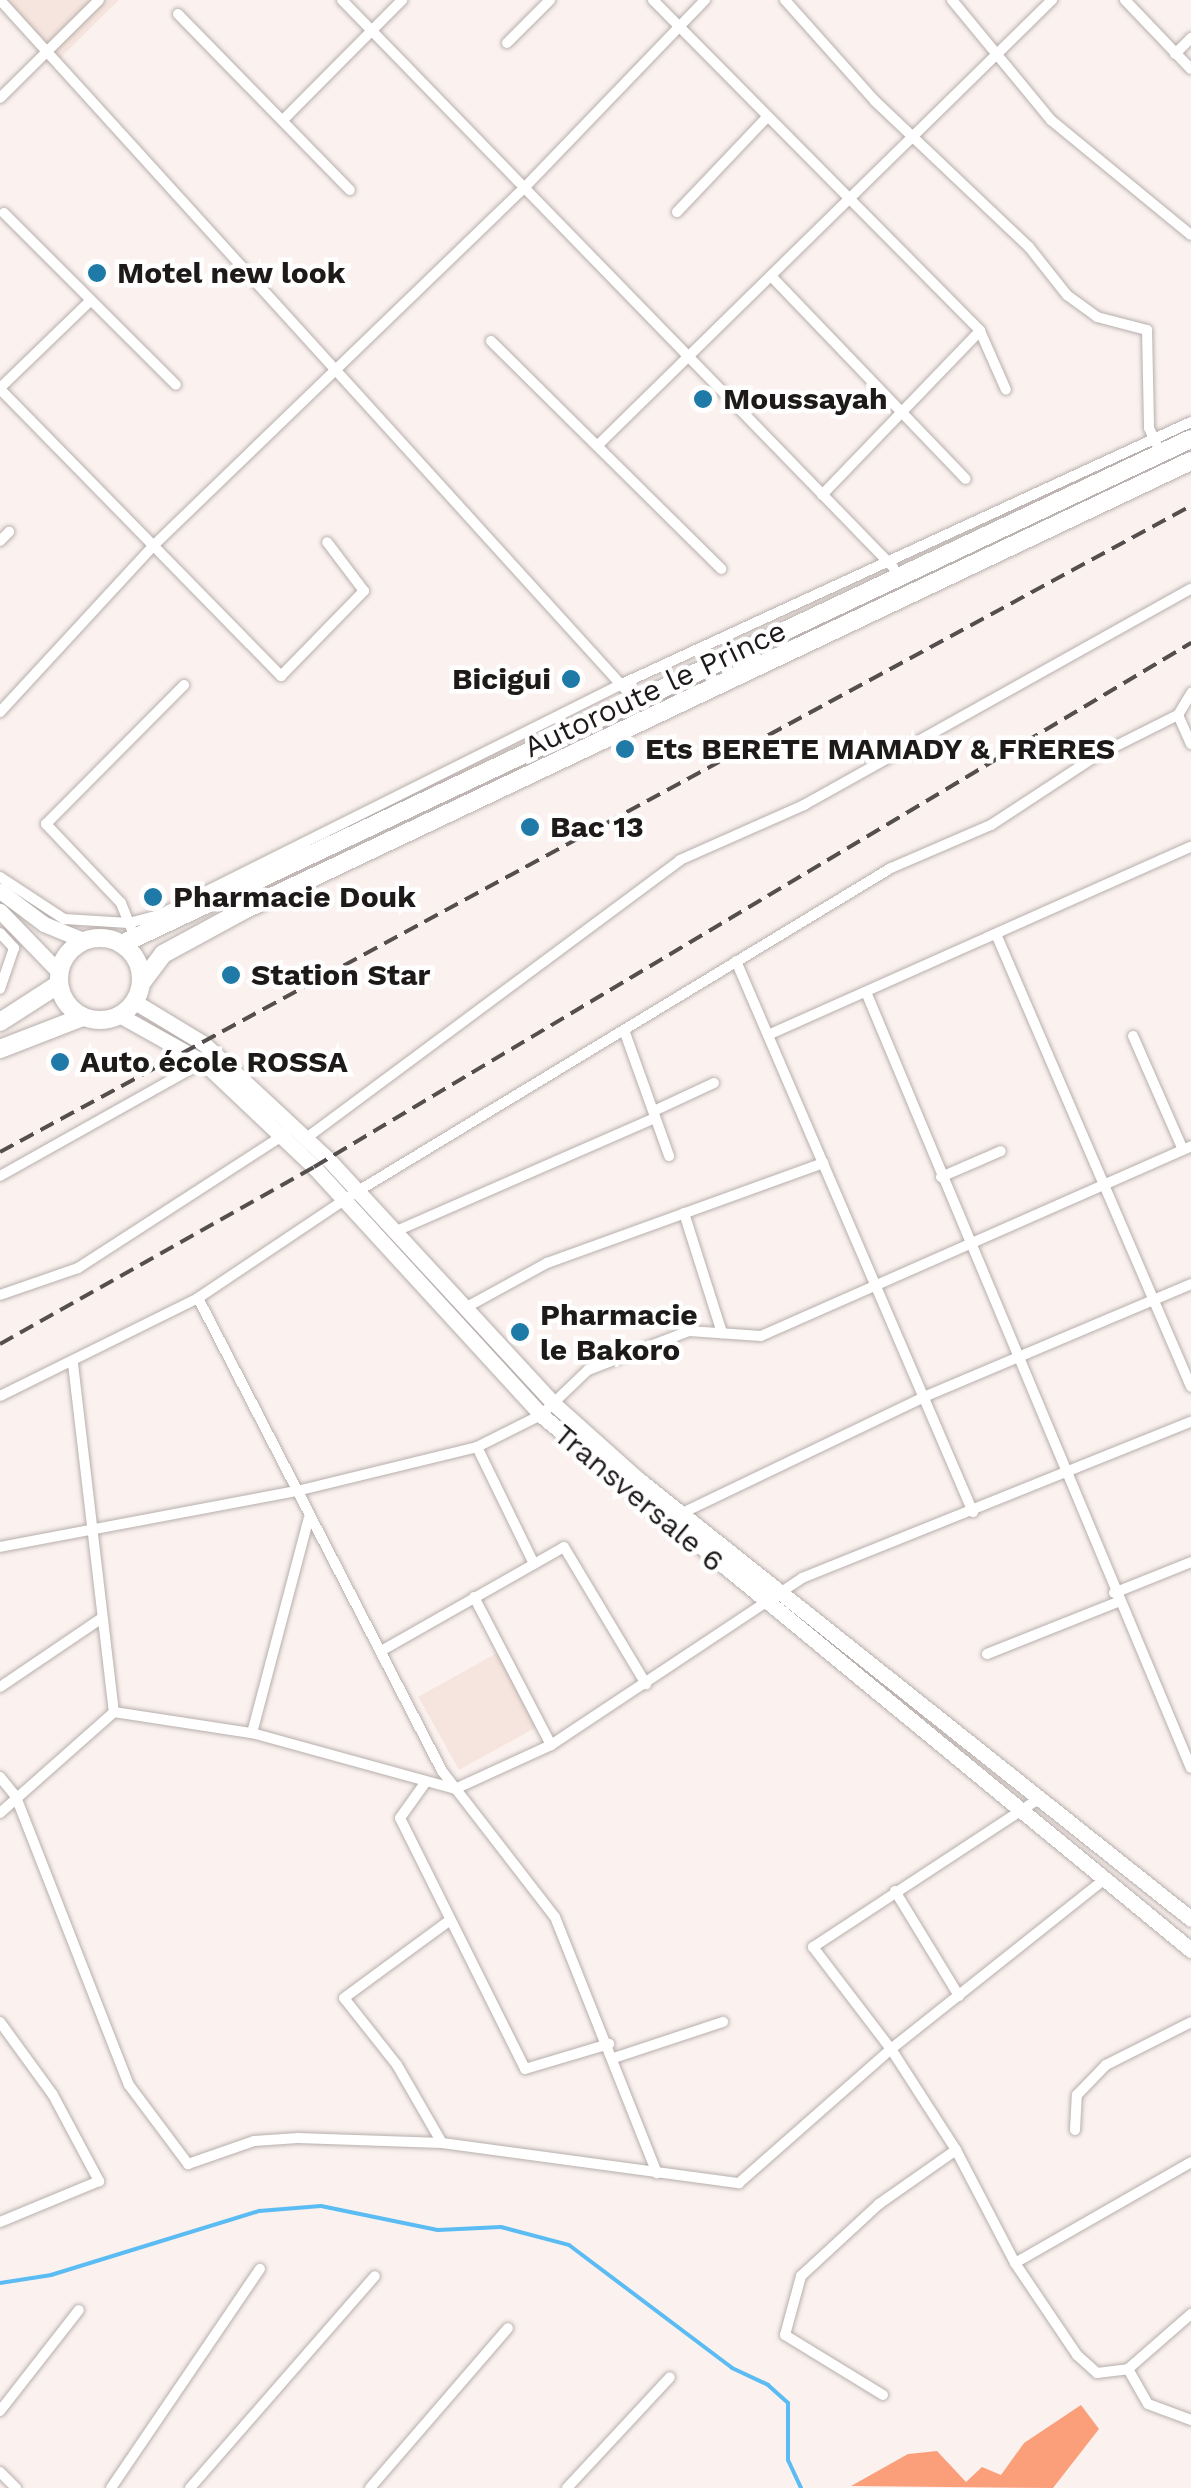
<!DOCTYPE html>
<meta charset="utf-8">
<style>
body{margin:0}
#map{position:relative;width:1191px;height:2488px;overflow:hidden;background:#fbf2ef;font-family:"Work Sans",sans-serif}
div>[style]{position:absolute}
.built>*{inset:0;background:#f6e5de;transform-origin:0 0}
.forest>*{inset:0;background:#fb9f7b}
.stream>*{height:4px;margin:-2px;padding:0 2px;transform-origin:2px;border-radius:2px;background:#5bbcf3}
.roads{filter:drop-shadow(0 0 2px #b7afac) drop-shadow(0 0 2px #b7afac)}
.street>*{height:10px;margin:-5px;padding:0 5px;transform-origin:5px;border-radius:5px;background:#fff}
.secondary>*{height:15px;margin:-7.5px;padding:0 7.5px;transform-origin:7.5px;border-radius:7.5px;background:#fff}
.primary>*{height:18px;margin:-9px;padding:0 9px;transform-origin:9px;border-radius:9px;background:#fff}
.primary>.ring{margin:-9px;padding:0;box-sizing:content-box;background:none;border:18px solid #fff;border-radius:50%}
.rail>*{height:4px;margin-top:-2px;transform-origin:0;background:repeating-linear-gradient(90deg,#544f4e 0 15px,transparent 0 23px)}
.dots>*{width:28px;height:28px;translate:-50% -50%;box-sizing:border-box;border:5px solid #fff;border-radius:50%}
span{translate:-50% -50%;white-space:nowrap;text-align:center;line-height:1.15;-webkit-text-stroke:9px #fff;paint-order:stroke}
.poi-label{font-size:30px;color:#1d1a19;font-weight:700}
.left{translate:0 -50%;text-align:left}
.right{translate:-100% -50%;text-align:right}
.street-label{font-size:30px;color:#1d1a19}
</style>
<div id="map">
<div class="built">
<i style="clip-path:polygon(0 0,119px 0,52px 66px)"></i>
<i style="left:497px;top:1653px;width:84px;height:90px;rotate:61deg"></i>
</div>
<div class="forest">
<i style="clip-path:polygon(1081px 2405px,1099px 2429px,1053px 2488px,851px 2486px,908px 2454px,937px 2451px,966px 2482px,982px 2467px,1001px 2475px,1024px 2443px)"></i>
</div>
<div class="stream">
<i style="left:0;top:2283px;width:52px;rotate:-8.9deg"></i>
<i style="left:51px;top:2275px;width:218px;rotate:-17.1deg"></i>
<i style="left:259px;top:2211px;width:62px;rotate:-4.6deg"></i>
<i style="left:321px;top:2206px;width:119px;rotate:11.6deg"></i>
<i style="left:438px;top:2230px;width:63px;rotate:-2.7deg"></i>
<i style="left:501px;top:2227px;width:70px;rotate:14.8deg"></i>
<i style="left:569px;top:2245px;width:204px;rotate:37deg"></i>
<i style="left:732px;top:2368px;width:40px;rotate:25deg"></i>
<i style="left:768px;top:2385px;width:27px;rotate:42deg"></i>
<i style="left:788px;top:2403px;width:57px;rotate:90deg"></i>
<i style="left:788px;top:2460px;width:31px;rotate:65deg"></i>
</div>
<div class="roads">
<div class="street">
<i style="left:0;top:0;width:944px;rotate:47.79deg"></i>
<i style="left:342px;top:0;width:791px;rotate:45.82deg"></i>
<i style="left:653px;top:0;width:465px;rotate:45.3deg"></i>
<i style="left:980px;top:331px;width:64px;rotate:66.2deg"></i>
<i style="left:785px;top:0;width:135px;rotate:48.3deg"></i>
<i style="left:875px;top:101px;width:212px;rotate:43.5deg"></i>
<i style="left:1029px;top:247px;width:61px;rotate:51.6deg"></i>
<i style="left:1067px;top:295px;width:37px;rotate:36deg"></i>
<i style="left:1097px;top:317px;width:52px;rotate:14.6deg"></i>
<i style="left:1147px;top:330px;width:98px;rotate:88.8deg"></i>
<i style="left:1149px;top:428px;width:17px;rotate:65deg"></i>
<i style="left:952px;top:0;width:156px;rotate:50.5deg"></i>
<i style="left:1051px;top:120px;width:181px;rotate:39.4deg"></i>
<i style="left:1125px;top:0;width:95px;rotate:46.3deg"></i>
<i style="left:178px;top:14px;width:246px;rotate:45.7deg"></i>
<i style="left:507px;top:43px;width:61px;rotate:-45deg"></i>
<i style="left:1175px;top:54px;width:23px;rotate:-45deg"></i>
<i style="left:0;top:98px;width:139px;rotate:-44.7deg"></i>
<i style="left:284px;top:119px;width:168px;rotate:-45.2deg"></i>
<i style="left:677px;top:212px;width:131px;rotate:-46.5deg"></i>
<i style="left:4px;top:213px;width:243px;rotate:45deg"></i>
<i style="left:771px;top:276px;width:281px;rotate:46.2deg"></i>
<i style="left:491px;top:341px;width:324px;rotate:44.7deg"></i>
<i style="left:0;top:388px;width:125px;rotate:-44deg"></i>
<i style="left:0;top:389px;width:402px;rotate:45.6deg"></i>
<i style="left:281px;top:676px;width:119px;rotate:-45.7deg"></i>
<i style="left:364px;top:591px;width:61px;rotate:-127.1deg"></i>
<i style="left:598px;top:445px;width:636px;rotate:-44.43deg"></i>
<i style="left:822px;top:495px;width:228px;rotate:-46.1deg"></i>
<i style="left:0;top:541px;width:13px;rotate:-45deg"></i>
<i style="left:0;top:712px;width:226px;rotate:-47.3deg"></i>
<i style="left:153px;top:546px;width:517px;rotate:-43.98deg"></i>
<i style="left:525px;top:187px;width:260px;rotate:-46.1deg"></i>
<i style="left:1178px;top:715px;width:32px;rotate:66deg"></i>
<i style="left:0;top:877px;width:77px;rotate:33.3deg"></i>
<i style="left:64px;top:919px;width:65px;rotate:3.5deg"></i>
<i style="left:129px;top:923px;width:31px;rotate:-15deg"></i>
<i style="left:159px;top:915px;width:520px;rotate:-26.52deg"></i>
<i style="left:624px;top:683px;width:624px;rotate:-24.72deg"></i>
<i style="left:131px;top:928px;width:27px;rotate:-112deg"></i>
<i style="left:121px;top:903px;width:109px;rotate:-133.5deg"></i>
<i style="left:46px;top:824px;width:196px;rotate:-45.2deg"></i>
<i style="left:0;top:933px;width:21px;rotate:47deg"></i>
<i style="left:14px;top:948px;width:43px;rotate:108.9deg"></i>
<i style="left:996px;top:934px;width:493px;rotate:66.7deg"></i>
<i style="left:736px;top:961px;width:600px;rotate:66.73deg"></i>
<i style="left:866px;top:992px;width:841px;rotate:67.28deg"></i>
<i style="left:624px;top:1030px;width:134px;rotate:70.3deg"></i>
<i style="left:768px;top:1035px;width:463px;rotate:-24deg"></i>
<i style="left:1133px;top:1036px;width:124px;rotate:66.3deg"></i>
<i style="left:656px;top:1110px;width:64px;rotate:-25deg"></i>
<i style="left:305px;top:1139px;width:467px;rotate:-36.6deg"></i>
<i style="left:680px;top:860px;width:136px;rotate:-23.9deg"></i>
<i style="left:804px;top:805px;width:443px;rotate:-29.2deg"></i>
<i style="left:0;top:1176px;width:237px;rotate:-29.3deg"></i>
<i style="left:941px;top:1177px;width:65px;rotate:-23.4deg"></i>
<i style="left:684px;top:1213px;width:126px;rotate:72.4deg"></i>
<i style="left:394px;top:1232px;width:285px;rotate:-23.6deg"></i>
<i style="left:0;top:1295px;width:83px;rotate:-19.1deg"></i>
<i style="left:78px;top:1268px;width:247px;rotate:-32.9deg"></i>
<i style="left:198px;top:1298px;width:532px;rotate:62.71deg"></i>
<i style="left:442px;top:1771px;width:185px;rotate:52.3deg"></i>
<i style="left:555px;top:1917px;width:276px;rotate:68.3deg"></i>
<i style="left:465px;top:1308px;width:94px;rotate:-28.8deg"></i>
<i style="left:547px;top:1263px;width:294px;rotate:-19.9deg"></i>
<i style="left:73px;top:1364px;width:350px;rotate:83.3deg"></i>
<i style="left:0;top:1396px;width:221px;rotate:-26.3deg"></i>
<i style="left:198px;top:1298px;width:192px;rotate:-33.8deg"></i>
<i style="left:358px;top:1191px;width:623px;rotate:-31.22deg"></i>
<i style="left:891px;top:868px;width:109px;rotate:-23.3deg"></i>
<i style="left:991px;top:825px;width:126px;rotate:-33.3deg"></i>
<i style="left:1096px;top:756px;width:92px;rotate:-26.6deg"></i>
<i style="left:1178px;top:715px;width:26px;rotate:-59deg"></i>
<i style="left:477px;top:1447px;width:130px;rotate:64deg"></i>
<i style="left:680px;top:1514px;width:271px;rotate:-25.6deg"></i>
<i style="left:924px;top:1397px;width:290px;rotate:-22.9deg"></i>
<i style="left:0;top:1547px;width:306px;rotate:-10.7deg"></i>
<i style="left:301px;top:1490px;width:181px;rotate:-13.7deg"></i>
<i style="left:477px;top:1447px;width:72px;rotate:-26.6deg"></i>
<i style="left:541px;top:1415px;width:65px;rotate:-43.8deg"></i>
<i style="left:588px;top:1370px;width:108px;rotate:-21.1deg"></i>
<i style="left:689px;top:1331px;width:72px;rotate:4deg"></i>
<i style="left:761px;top:1336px;width:470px;rotate:-23.8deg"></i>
<i style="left:1114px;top:1593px;width:83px;rotate:-21.9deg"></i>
<i style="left:474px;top:1597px;width:167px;rotate:62.5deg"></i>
<i style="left:381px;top:1651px;width:210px;rotate:-29.6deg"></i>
<i style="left:564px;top:1547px;width:160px;rotate:59.1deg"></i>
<i style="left:987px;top:1654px;width:141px;rotate:-21.7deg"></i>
<i style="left:0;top:1687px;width:123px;rotate:-34.1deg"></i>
<i style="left:252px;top:1733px;width:222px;rotate:-75.2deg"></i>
<i style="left:0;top:1777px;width:26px;rotate:51deg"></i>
<i style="left:16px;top:1797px;width:309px;rotate:68.6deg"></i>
<i style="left:129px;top:2085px;width:99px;rotate:53.2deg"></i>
<i style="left:188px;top:2164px;width:70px;rotate:-19.2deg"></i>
<i style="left:254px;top:2141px;width:44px;rotate:-3.9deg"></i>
<i style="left:298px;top:2138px;width:144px;rotate:2deg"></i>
<i style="left:442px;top:2143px;width:300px;rotate:7.7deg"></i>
<i style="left:739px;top:2183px;width:203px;rotate:-41.4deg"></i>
<i style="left:891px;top:2049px;width:273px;rotate:-38.5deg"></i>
<i style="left:425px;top:1783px;width:43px;rotate:125.5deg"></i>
<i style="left:400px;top:1818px;width:280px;rotate:63.5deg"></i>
<i style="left:525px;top:2069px;width:88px;rotate:-16.6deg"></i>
<i style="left:1037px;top:1800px;width:268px;rotate:146.7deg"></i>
<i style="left:813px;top:1947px;width:128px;rotate:52.6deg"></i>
<i style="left:891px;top:2049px;width:120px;rotate:57.2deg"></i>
<i style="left:956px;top:2150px;width:127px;rotate:62.4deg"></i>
<i style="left:1015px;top:2263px;width:111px;rotate:56deg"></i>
<i style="left:1077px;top:2355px;width:27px;rotate:42deg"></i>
<i style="left:1097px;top:2373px;width:31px;rotate:-7deg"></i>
<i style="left:1128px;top:2369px;width:40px;rotate:60.3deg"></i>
<i style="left:1148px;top:2404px;width:46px;rotate:20.4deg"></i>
<i style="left:0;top:1813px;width:152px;rotate:-41.5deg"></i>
<i style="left:114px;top:1712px;width:140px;rotate:8.7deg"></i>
<i style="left:252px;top:1733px;width:211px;rotate:15.4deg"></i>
<i style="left:455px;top:1789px;width:106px;rotate:-24.6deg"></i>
<i style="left:551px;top:1745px;width:301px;rotate:-33.6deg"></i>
<i style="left:802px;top:1578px;width:419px;rotate:-21.9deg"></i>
<i style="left:895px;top:1891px;width:123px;rotate:58.6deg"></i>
<i style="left:0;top:2022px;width:90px;rotate:54deg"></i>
<i style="left:53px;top:2095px;width:98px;rotate:61.9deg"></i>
<i style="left:99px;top:2181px;width:107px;rotate:157.5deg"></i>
<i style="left:614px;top:2058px;width:115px;rotate:-18.3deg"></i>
<i style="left:1075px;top:2130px;width:35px;rotate:-87deg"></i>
<i style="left:1077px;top:2095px;width:42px;rotate:-46deg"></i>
<i style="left:1106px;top:2065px;width:95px;rotate:-26.8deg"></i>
<i style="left:442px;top:2143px;width:90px;rotate:-120deg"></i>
<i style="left:397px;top:2065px;width:85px;rotate:-128.3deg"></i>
<i style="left:344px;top:1998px;width:132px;rotate:-36.3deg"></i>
<i style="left:1015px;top:2263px;width:203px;rotate:-29.8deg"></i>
<i style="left:1128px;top:2369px;width:84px;rotate:-41.1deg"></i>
<i style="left:883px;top:2395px;width:115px;rotate:-148.5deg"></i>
<i style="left:785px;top:2335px;width:61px;rotate:-74.8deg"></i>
<i style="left:801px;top:2276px;width:106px;rotate:-42.7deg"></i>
<i style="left:879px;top:2204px;width:94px;rotate:-35deg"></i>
<i style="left:0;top:2411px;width:128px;rotate:-52deg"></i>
<i style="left:0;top:2472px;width:23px;rotate:45deg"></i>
<i style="left:111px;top:2488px;width:265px;rotate:-55.8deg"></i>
<i style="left:190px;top:2488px;width:281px;rotate:-48.9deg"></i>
<i style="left:370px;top:2488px;width:211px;rotate:-49.2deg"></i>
<i style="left:567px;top:2488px;width:151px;rotate:-47.1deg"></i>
</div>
<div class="secondary">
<i style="left:0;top:891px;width:55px;rotate:36.9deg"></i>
<i style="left:44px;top:924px;width:42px;rotate:22.3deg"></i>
<i style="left:0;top:911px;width:85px;rotate:46deg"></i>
<i style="left:135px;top:1002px;width:79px;rotate:31.1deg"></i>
<i style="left:203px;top:1043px;width:171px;rotate:42.9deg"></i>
<i style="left:328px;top:1159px;width:333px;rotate:47.3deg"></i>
<i style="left:554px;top:1404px;width:114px;rotate:41.8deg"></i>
<i style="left:639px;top:1480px;width:705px;rotate:38.49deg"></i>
<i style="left:121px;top:1016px;width:94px;rotate:29.3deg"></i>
<i style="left:203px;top:1062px;width:153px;rotate:43.4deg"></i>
<i style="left:314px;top:1167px;width:336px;rotate:47.5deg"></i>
<i style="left:541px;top:1415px;width:842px;rotate:39.46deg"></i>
</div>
<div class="primary">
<i class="ring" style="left:59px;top:938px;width:64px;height:64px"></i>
<i style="left:122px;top:944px;width:1182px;rotate:-25.29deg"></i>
<i style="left:142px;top:982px;width:35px;rotate:-53deg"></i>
<i style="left:163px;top:954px;width:92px;rotate:-28.5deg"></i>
<i style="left:244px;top:910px;width:1048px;rotate:-25.37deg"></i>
<i style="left:0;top:1022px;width:70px;rotate:-32.8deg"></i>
<i style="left:0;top:1049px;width:89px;rotate:-21.1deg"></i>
</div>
</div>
<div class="rail">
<i style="left:0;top:1152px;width:1355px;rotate:-28.48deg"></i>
<i style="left:0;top:1344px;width:360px;rotate:-29.4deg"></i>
<i style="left:314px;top:1167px;width:1022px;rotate:-30.86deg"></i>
</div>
<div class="dots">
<i style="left:97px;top:273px;background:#1f7aa8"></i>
<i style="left:703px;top:399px;background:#1f7aa8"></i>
<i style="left:571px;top:679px;background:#1f7aa8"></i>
<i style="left:625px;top:749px;background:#1f7aa8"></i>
<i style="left:530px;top:827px;background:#1f7aa8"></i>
<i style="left:153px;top:897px;background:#1f7aa8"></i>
<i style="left:231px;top:975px;background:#1f7aa8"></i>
<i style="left:60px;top:1062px;background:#1f7aa8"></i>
<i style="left:520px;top:1332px;background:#1f7aa8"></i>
</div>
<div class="poi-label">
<span class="left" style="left:117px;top:273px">Motel new look</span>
<span class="left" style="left:723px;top:399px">Moussayah</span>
<span class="right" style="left:551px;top:679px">Bicigui</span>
<span class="left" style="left:645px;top:749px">Ets BERETE MAMADY &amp; FRERES</span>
<span class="left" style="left:550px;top:827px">Bac 13</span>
<span class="left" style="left:173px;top:897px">Pharmacie Douk</span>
<span class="left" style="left:251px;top:975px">Station Star</span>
<span class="left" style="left:80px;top:1062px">Auto école ROSSA</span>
<span class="left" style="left:540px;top:1332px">Pharmacie<br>le Bakoro</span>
</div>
<div class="street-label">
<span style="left:655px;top:689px;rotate:-25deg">Autoroute le Prince</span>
<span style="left:639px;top:1498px;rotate:40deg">Transversale 6</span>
</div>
</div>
